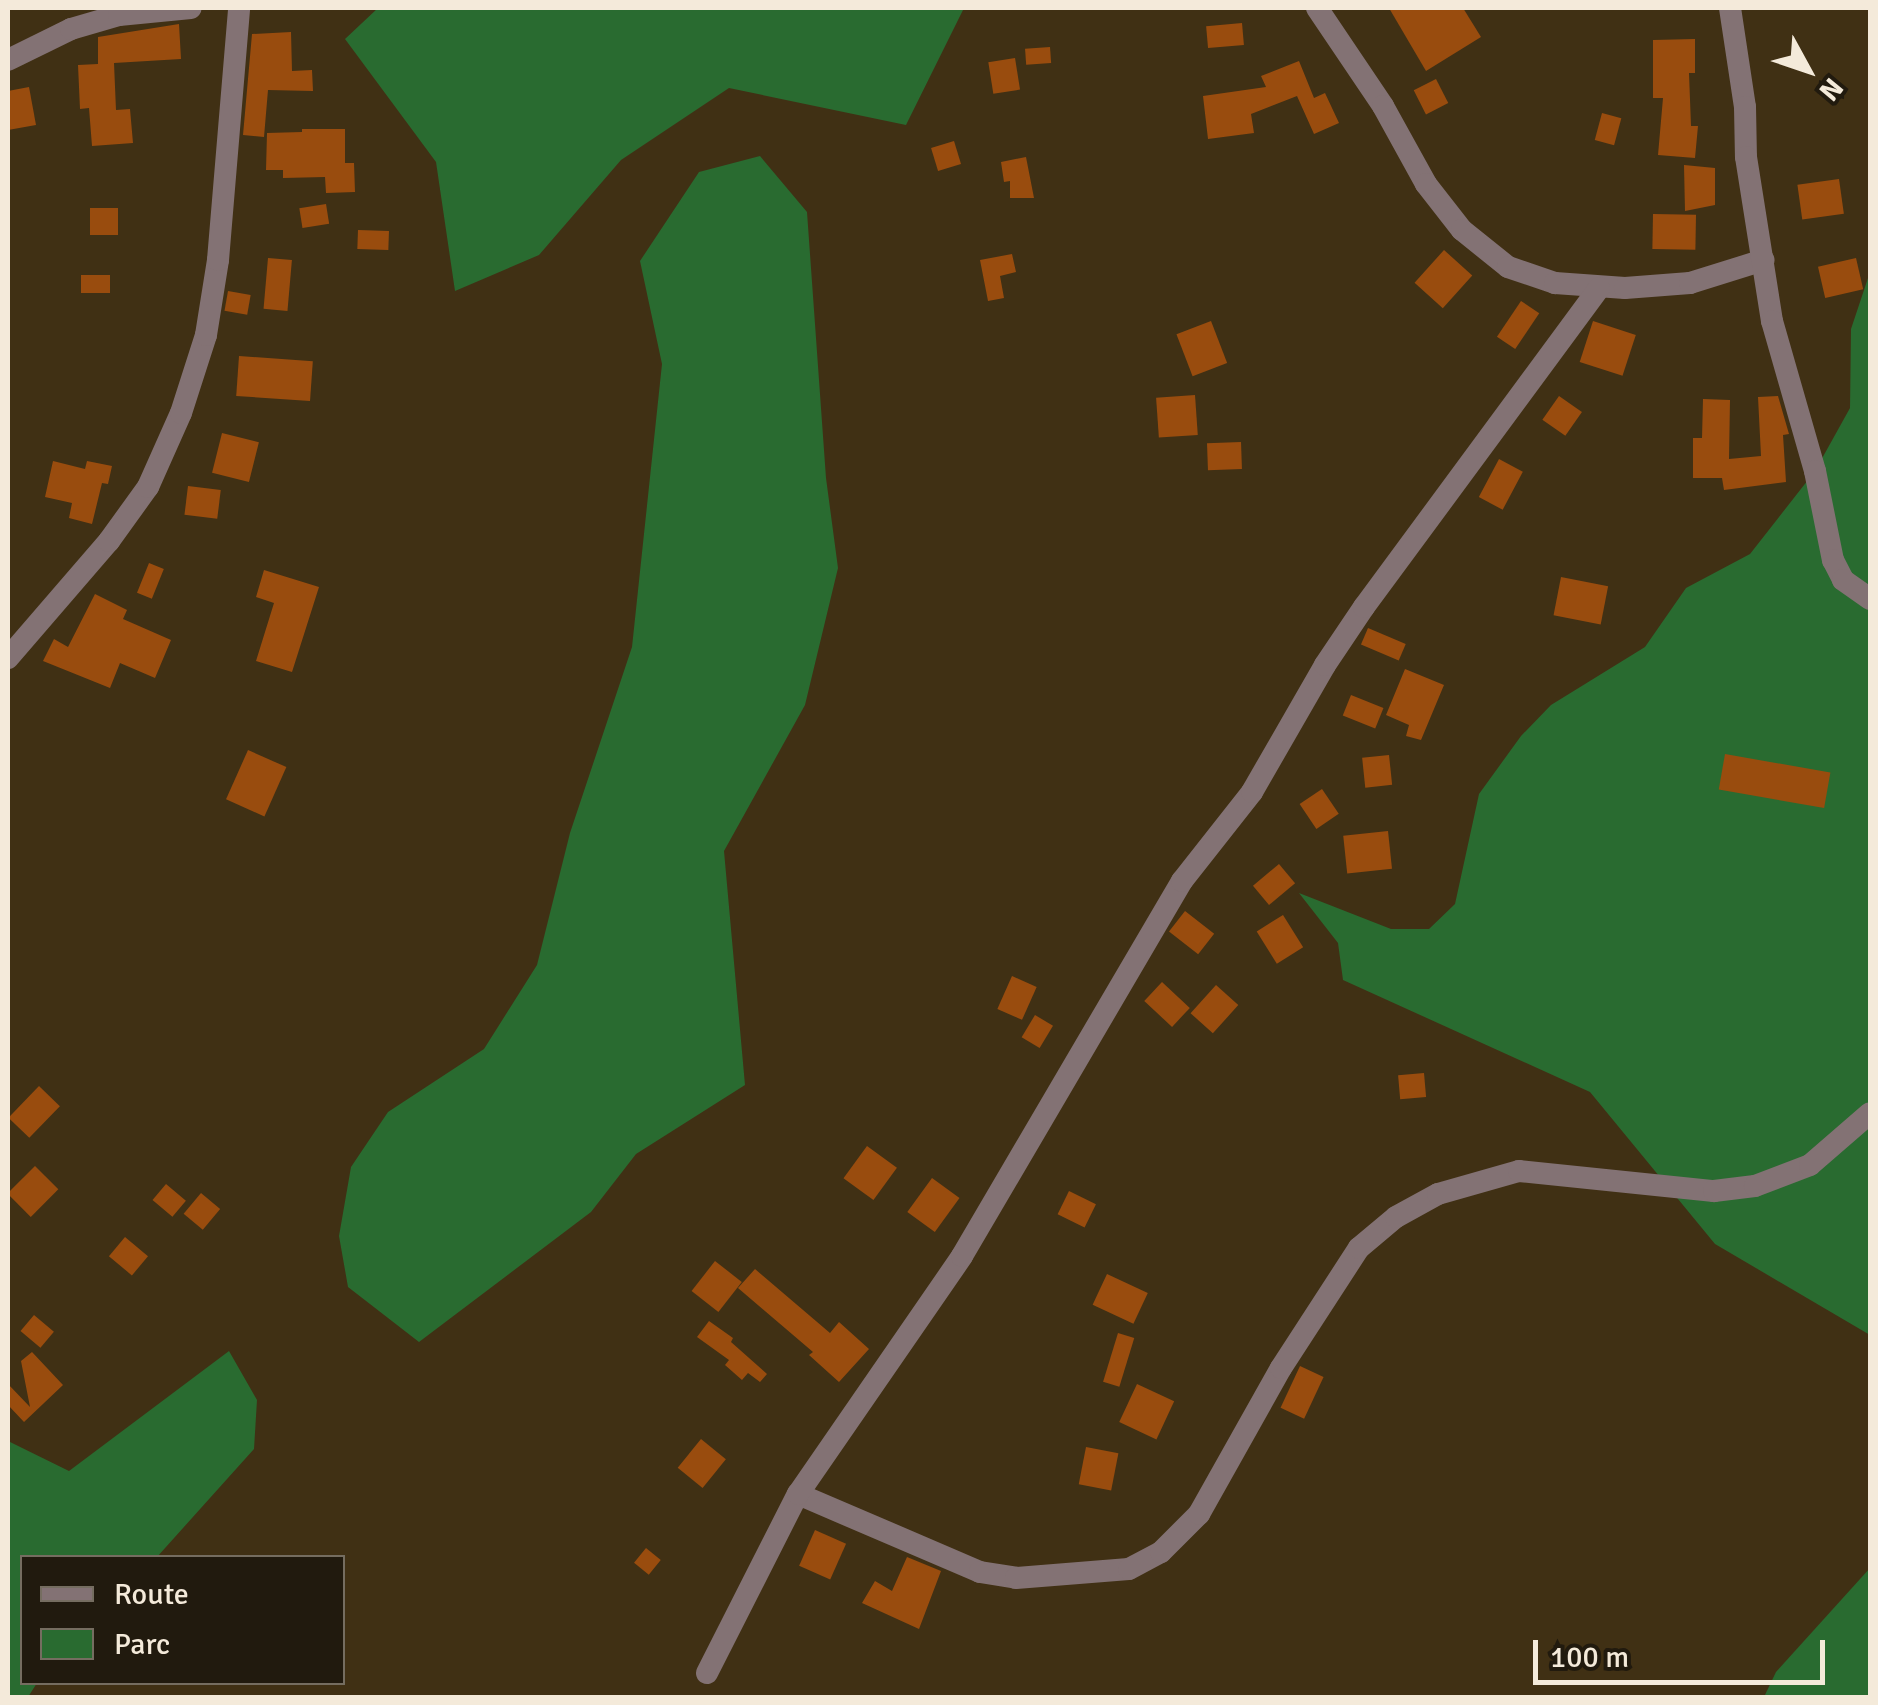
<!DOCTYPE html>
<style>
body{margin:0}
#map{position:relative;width:1878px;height:1705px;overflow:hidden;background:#403014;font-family:Signika,sans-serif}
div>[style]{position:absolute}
.green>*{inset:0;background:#296b30}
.building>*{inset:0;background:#994c0e;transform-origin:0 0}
.minor>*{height:22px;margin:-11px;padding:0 11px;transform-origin:11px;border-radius:11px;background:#837274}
span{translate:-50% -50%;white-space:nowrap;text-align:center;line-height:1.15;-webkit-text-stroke:8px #211a0e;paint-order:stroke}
.frame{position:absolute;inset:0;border:10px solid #f4eada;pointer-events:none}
.legend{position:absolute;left:20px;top:1555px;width:325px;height:130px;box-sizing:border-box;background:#211a0e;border:2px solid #756d60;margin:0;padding:12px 18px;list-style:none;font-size:30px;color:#f4eada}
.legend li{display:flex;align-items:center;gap:20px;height:50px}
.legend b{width:50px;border:2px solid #756d60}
.north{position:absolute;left:1758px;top:20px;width:100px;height:100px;-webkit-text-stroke:8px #211a0e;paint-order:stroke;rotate:130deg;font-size:28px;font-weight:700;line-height:40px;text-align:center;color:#f4eada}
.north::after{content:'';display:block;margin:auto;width:35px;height:45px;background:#f4eada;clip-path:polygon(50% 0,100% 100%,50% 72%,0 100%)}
.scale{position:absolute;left:1533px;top:1640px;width:292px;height:45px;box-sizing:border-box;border:5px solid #f4eada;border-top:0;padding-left:12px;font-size:30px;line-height:35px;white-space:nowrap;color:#f4eada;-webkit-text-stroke:8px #211a0e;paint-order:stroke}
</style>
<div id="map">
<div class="green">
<i style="clip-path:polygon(378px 8px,964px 8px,906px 125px,729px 88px,621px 160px,539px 255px,455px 291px,436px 162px,345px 39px)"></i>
<i style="clip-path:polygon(760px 156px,807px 212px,826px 478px,838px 568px,805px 705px,724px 851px,745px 1085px,636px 1154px,591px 1212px,419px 1342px,348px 1287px,339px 1236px,351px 1167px,388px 1112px,484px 1049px,537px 965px,570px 833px,632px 647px,662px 364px,640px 261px,699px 172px)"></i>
<i style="clip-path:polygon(1870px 272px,1868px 986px,1870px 1335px,1715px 1244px,1590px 1092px,1343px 980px,1338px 943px,1299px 893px,1391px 929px,1429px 929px,1455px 904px,1479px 794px,1521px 736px,1551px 705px,1645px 647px,1686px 588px,1750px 554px,1815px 471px,1850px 408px,1851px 329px)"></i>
<i style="clip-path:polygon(229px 1351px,257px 1400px,254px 1449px,157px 1557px,22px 1558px,22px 1682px,37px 1683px,28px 1697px,8px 1697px,8px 1441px,69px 1471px)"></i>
<i style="clip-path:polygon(1870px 1568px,1870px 1697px,1764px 1697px,1776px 1672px)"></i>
</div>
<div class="building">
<i style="clip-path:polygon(1389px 8px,1463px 8px,1481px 37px,1426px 71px)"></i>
<i style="left:1242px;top:23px;width:22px;height:36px;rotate:85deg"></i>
<i style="clip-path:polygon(179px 24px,181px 59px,114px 63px,116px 110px,130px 109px,133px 143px,92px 146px,89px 108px,80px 109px,78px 65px,98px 64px,98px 37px)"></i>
<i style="clip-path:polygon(291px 32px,292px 71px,312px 70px,313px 91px,268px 90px,264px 137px,243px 135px,252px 34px)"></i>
<i style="clip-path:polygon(1695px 39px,1695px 73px,1689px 73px,1691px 126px,1698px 126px,1695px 158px,1658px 155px,1663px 98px,1653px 98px,1653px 40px)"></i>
<i style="left:1050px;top:47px;width:16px;height:25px;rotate:86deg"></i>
<i style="left:1015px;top:58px;width:32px;height:27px;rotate:81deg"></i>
<i style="clip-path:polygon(1299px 61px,1314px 98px,1325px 93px,1339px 123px,1314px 134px,1297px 96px,1251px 114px,1254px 133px,1208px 139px,1203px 96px,1266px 87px,1261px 76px)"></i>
<i style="left:1436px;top:79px;width:27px;height:25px;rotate:63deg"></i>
<i style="clip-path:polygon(29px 87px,36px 125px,8px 130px,8px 91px)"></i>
<i style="left:1602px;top:113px;width:20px;height:28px;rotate:15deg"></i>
<i style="clip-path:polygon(302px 129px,345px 129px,345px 163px,354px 163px,355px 192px,326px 193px,325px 177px,283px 178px,283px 170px,266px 170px,267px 133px,302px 132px)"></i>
<i style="left:954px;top:141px;width:24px;height:24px;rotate:73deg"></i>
<i style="clip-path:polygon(1026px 157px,1034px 198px,1010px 198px,1010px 181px,1004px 182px,1001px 162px)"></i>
<i style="clip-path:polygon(1684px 165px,1715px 168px,1715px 205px,1685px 211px)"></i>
<i style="left:1839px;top:179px;width:35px;height:42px;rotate:82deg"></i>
<i style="left:326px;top:204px;width:20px;height:27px;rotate:81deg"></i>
<i style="left:90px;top:208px;width:28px;height:27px"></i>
<i style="left:1653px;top:214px;width:43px;height:35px;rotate:1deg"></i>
<i style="left:358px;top:230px;width:31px;height:19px;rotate:2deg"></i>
<i style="left:1444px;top:250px;width:38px;height:44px;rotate:42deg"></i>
<i style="clip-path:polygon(1012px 254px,1016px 272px,1000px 276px,1004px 298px,988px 301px,980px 260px)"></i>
<i style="left:268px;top:258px;width:24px;height:51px;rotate:5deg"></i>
<i style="left:1856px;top:258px;width:32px;height:39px;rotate:77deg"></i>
<i style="left:110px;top:275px;width:18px;height:29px;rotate:90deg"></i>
<i style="left:228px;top:291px;width:23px;height:20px;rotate:10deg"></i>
<i style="left:1521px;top:301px;width:22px;height:43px;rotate:34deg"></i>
<i style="left:1211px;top:321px;width:45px;height:37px;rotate:69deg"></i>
<i style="left:1593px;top:321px;width:45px;height:43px;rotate:18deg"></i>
<i style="left:239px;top:356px;width:74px;height:40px;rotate:4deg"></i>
<i style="left:1195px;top:395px;width:40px;height:39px;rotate:86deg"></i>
<i style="left:1559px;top:396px;width:28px;height:29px;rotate:35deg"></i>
<i style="clip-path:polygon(1778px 396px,1789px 434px,1783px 435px,1786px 482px,1724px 490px,1722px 478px,1693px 478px,1693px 438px,1702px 438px,1703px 399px,1730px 400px,1729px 459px,1761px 456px,1758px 397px)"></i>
<i style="left:222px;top:433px;width:38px;height:41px;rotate:14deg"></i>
<i style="left:1241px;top:442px;width:27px;height:34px;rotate:88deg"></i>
<i style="left:1499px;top:459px;width:27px;height:43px;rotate:28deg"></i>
<i style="clip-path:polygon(53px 461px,85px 469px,87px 461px,112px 466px,108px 484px,102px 483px,92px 524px,69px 518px,72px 503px,45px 497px)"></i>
<i style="left:188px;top:486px;width:33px;height:29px;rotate:7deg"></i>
<i style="left:149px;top:563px;width:16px;height:32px;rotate:22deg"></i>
<i style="clip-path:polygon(264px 570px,319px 587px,292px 672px,256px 661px,274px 603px,256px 597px)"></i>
<i style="left:1561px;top:577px;width:48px;height:39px;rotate:11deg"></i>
<i style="clip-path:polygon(95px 594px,127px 610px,123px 619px,171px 640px,155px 678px,120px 663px,110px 688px,43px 661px,54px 639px,68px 647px)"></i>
<i style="left:1368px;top:628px;width:41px;height:18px;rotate:23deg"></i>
<i style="clip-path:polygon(1405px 669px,1444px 685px,1421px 740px,1406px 736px,1409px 725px,1386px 715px)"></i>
<i style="left:1351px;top:695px;width:35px;height:22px;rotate:22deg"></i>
<i style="left:248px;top:750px;width:42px;height:54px;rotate:24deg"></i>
<i style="left:1725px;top:754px;width:107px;height:36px;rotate:10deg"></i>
<i style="left:1389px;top:755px;width:30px;height:27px;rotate:84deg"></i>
<i style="left:1322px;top:789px;width:30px;height:27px;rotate:56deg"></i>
<i style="left:1388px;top:831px;width:38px;height:45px;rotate:84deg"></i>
<i style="left:1279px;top:864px;width:25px;height:34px;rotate:50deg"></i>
<i style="left:1185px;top:911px;width:37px;height:26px;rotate:38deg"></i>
<i style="left:1283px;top:915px;width:38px;height:31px;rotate:58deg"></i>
<i style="left:1012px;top:976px;width:27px;height:36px;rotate:24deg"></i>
<i style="left:1162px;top:982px;width:38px;height:26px;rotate:43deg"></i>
<i style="left:1216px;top:985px;width:30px;height:38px;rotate:42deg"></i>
<i style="left:1035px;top:1015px;width:21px;height:26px;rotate:31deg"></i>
<i style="left:1424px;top:1073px;width:24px;height:26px;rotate:85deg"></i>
<i style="left:39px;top:1086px;width:29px;height:44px;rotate:44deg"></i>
<i style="left:867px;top:1146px;width:37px;height:40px;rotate:36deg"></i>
<i style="left:35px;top:1166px;width:33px;height:39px;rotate:45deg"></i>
<i style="left:932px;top:1178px;width:34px;height:42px;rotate:36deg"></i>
<i style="left:166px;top:1184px;width:26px;height:21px;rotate:40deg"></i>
<i style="left:1069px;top:1191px;width:30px;height:26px;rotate:26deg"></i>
<i style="left:201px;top:1193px;width:25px;height:27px;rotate:40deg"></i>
<i style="left:125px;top:1237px;width:30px;height:25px;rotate:40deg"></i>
<i style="left:715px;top:1261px;width:34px;height:38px;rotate:38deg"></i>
<i style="clip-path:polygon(755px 1269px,830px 1333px,839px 1322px,869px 1349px,839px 1382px,809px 1355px,813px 1352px,738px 1288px)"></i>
<i style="left:1107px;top:1274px;width:45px;height:34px;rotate:25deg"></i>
<i style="left:34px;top:1315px;width:26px;height:21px;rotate:40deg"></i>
<i style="clip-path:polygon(709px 1321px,733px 1338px,731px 1342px,767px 1374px,760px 1382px,748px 1373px,742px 1380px,725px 1365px,729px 1360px,697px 1337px)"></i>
<i style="left:1118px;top:1333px;width:17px;height:51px;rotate:17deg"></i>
<i style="clip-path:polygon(32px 1352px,63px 1385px,24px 1422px,8px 1405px,8px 1384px,30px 1407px,21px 1361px)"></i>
<i style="left:1300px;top:1366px;width:26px;height:46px;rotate:25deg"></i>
<i style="left:1137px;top:1384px;width:41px;height:42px;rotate:25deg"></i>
<i style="left:701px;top:1439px;width:32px;height:37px;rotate:39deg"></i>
<i style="left:1086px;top:1447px;width:33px;height:38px;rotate:11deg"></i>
<i style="left:815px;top:1530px;width:34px;height:39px;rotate:24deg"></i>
<i style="left:646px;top:1548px;width:19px;height:19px;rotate:39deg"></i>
<i style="clip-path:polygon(907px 1557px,941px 1571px,919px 1629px,862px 1603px,875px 1581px,892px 1591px)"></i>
</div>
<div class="minor">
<i style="left:1317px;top:8px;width:118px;rotate:56deg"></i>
<i style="left:1383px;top:106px;width:89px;rotate:61.1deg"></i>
<i style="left:1426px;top:184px;width:58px;rotate:52deg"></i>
<i style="left:1462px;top:230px;width:59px;rotate:38.8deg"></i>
<i style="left:1508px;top:267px;width:50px;rotate:18.8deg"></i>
<i style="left:1555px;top:283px;width:70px;rotate:4.1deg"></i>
<i style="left:1625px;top:288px;width:65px;rotate:-4.4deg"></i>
<i style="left:1690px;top:283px;width:77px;rotate:-17.3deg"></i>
<i style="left:1730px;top:8px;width:100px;rotate:81.4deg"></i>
<i style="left:1745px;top:107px;width:50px;rotate:88.9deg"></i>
<i style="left:1746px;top:157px;width:166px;rotate:81deg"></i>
<i style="left:1772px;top:321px;width:156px;rotate:74deg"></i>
<i style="left:1815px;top:471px;width:91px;rotate:78.6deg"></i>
<i style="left:1833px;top:560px;width:22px;rotate:63deg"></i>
<i style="left:1843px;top:580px;width:33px;rotate:35deg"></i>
<i style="left:8px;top:60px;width:70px;rotate:-26.2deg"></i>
<i style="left:71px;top:29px;width:50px;rotate:-16.3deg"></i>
<i style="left:119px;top:15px;width:72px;rotate:-5.6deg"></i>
<i style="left:8px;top:658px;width:155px;rotate:-49.2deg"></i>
<i style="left:109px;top:541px;width:67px;rotate:-54.2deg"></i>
<i style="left:148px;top:487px;width:81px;rotate:-66deg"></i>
<i style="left:181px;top:413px;width:82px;rotate:-72.2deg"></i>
<i style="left:206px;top:335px;width:76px;rotate:-80.9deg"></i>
<i style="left:218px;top:260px;width:253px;rotate:-85.2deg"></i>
<i style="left:798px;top:1494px;width:198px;rotate:23.2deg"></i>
<i style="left:980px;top:1572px;width:36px;rotate:9deg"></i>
<i style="left:1016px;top:1578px;width:113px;rotate:-4.6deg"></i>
<i style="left:1129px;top:1569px;width:36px;rotate:-28deg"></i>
<i style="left:1161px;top:1552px;width:54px;rotate:-45deg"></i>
<i style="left:1199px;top:1514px;width:167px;rotate:-60.7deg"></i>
<i style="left:1281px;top:1368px;width:143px;rotate:-57deg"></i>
<i style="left:1359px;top:1248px;width:48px;rotate:-40deg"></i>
<i style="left:1396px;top:1217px;width:48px;rotate:-28.7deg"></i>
<i style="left:1438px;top:1194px;width:84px;rotate:-15.9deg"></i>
<i style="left:1519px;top:1171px;width:196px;rotate:5.9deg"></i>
<i style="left:1714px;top:1191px;width:41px;rotate:-7deg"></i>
<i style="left:1755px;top:1186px;width:59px;rotate:-20.9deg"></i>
<i style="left:1810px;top:1165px;width:79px;rotate:-40.9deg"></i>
<i style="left:707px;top:1673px;width:201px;rotate:-63.1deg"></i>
<i style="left:798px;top:1494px;width:289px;rotate:-55.4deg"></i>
<i style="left:962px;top:1256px;width:435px;rotate:-59.6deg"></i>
<i style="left:1182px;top:881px;width:113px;rotate:-51.8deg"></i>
<i style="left:1252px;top:792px;width:146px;rotate:-60.1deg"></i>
<i style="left:1325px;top:665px;width:70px;rotate:-56.1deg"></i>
<i style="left:1364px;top:607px;width:396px;rotate:-53.6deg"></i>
</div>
<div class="frame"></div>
<ul class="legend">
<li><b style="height:12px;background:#837274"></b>Route</li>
<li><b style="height:28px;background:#296b30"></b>Parc</li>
</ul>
<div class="north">N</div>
<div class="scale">100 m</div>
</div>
